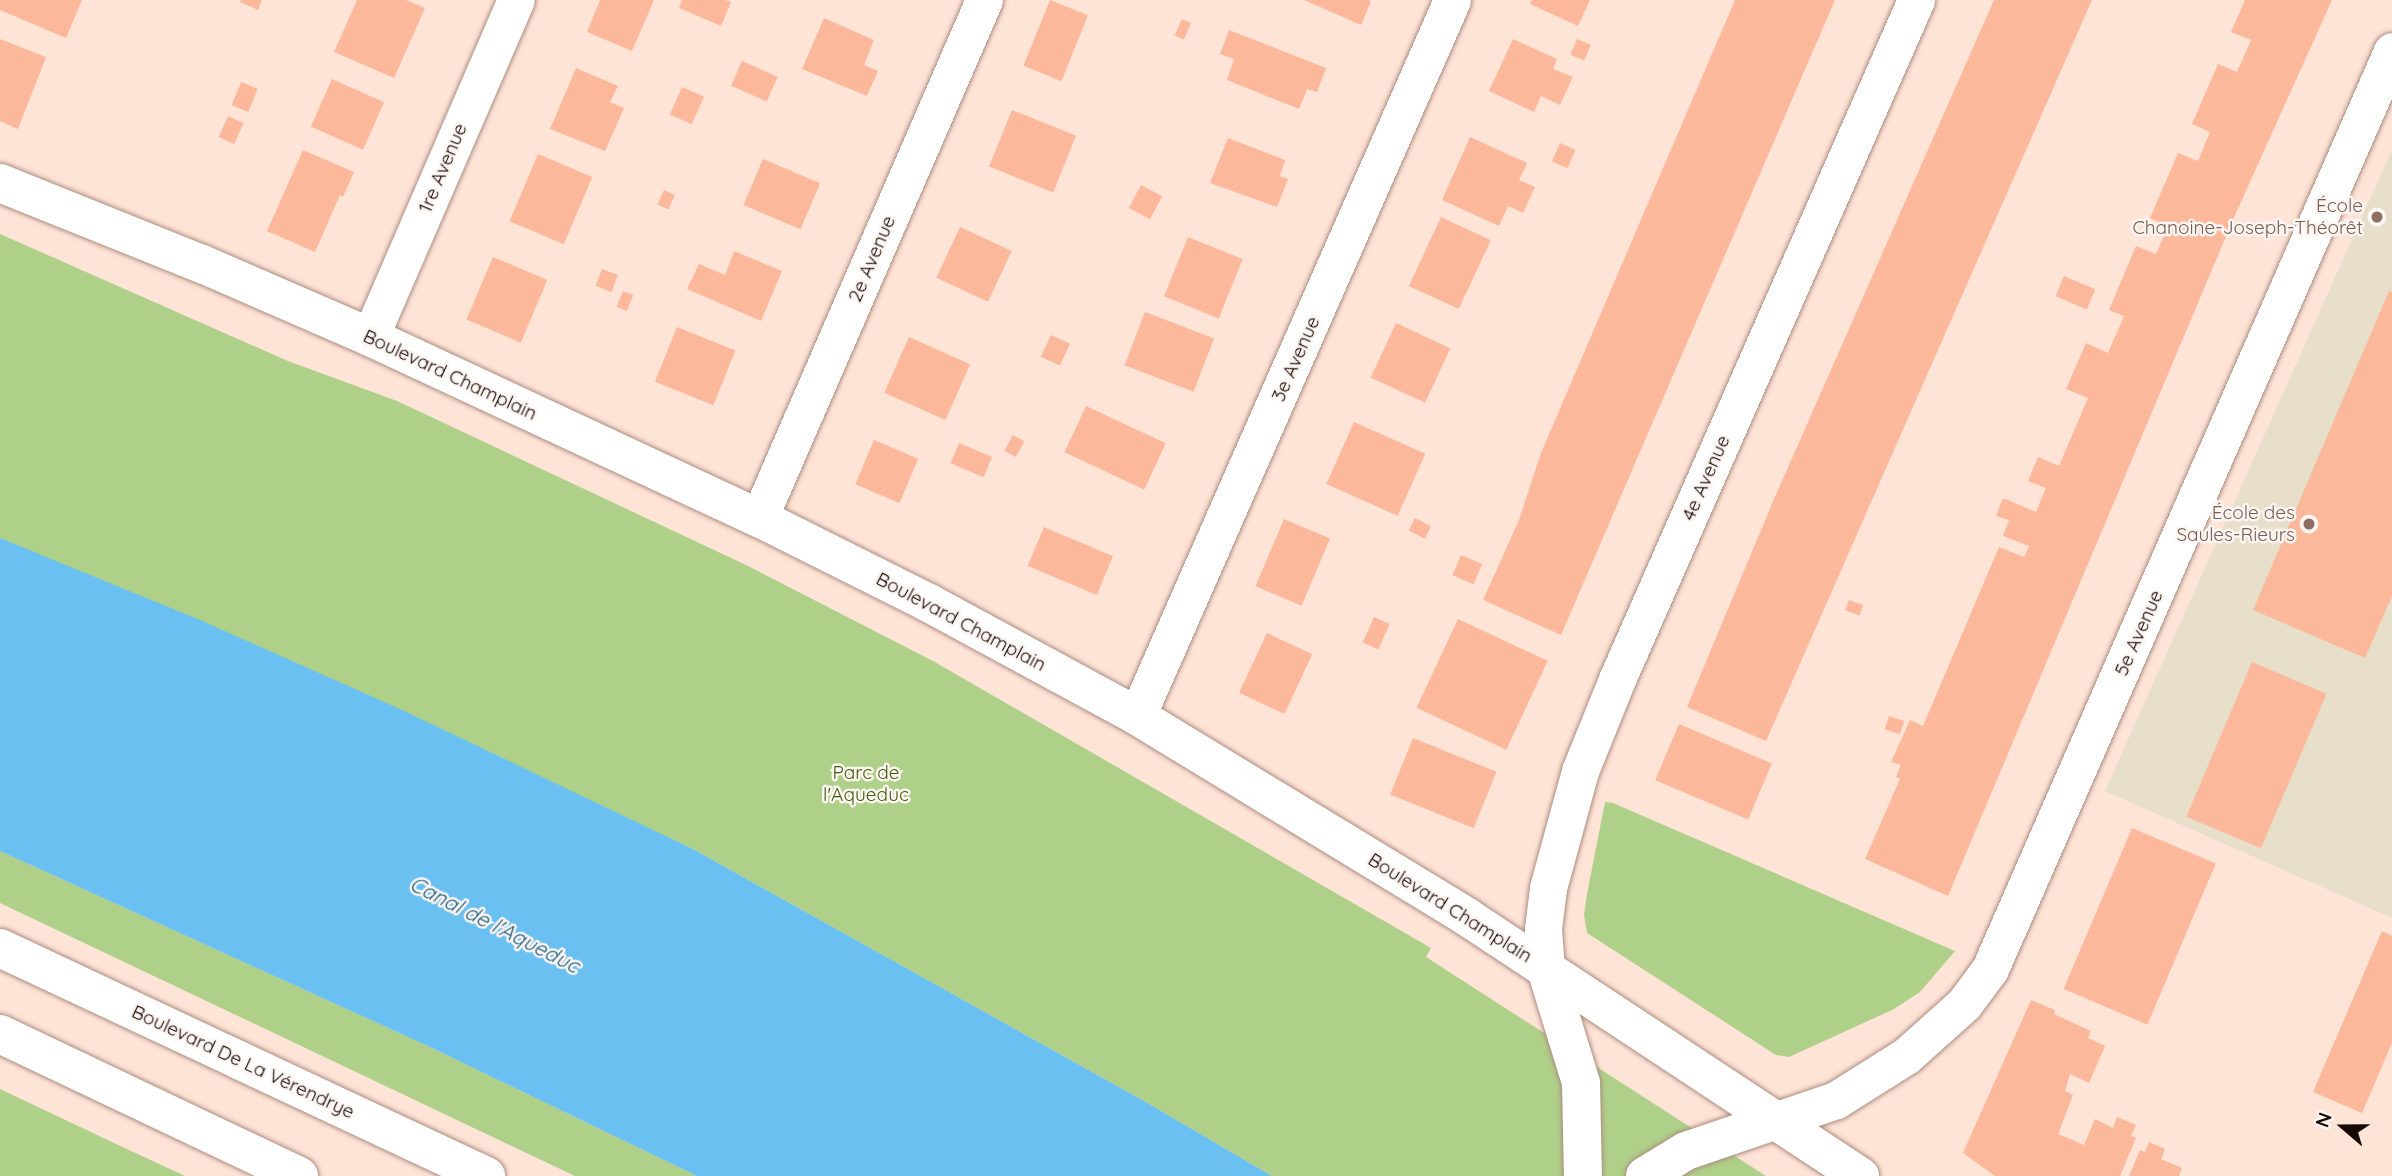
<!DOCTYPE html>
<meta charset="utf-8">
<style>
body{margin:0}
#map{position:relative;width:2392px;height:1176px;overflow:hidden;background:#fee3d7;font-family:Quicksand,sans-serif}
div>[style]{position:absolute}
.education>*{inset:0;background:#e7dfc9}
.green>*{inset:0;background:#afd089}
.water>*{inset:0;background:#69c0f1}
.building>*{inset:0;background:#fbb89b;transform-origin:0 0}
.roads{filter:drop-shadow(0 0 2px #ac8d7f) drop-shadow(0 0 2px #ac8d7f)}
.street>*{height:37px;margin:-18.5px;padding:0 18.5px;transform-origin:18.5px;border-radius:18.5px;background:#fff}
.secondary>*{height:38px;margin:-19px;padding:0 19px;transform-origin:19px;border-radius:19px;background:#fff}
.dots>*{width:19px;height:19px;translate:-50% -50%;box-sizing:border-box;border:4px solid #fcf5f2;border-radius:50%}
span{translate:-50% -50%;white-space:nowrap;text-align:center;line-height:1.15;-webkit-text-stroke:5px #fcf5f2;paint-order:stroke}
.street-label{font-size:19px;color:#150a06}
.education-label{font-size:19px;color:#785e54}
.right{translate:-100% -50%;text-align:right}
.park-label{font-size:19px;color:#3e5c06}
.water-label{font-size:21px;color:#1b5d7e;font-style:italic}
.north{position:absolute;left:2308px;top:1092px;width:70px;height:70px;-webkit-text-stroke:5px #fcf5f2;paint-order:stroke;rotate:290deg;font-size:19px;font-weight:700;line-height:28px;text-align:center;color:#150a06}
.north::after{content:'';display:block;margin:auto;width:24px;height:32px;background:#150a06;clip-path:polygon(50% 0,100% 100%,50% 72%,0 100%)}
</style>
<div id="map">
<div class="education">
<i style="clip-path:polygon(2392px 150px,2392px 918px,2105px 791px)"></i>
</div>
<div class="green">
<i style="clip-path:polygon(0 234px,288px 361px,397px 401px,746px 565px,933px 661px,1431px 948px,1426px 957px,1766px 1176px,1272px 1176px,1144px 1101px,693px 849px,568px 790px,0 538px)"></i>
<i style="clip-path:polygon(1605px 802px,1613px 803px,1955px 951px,1920px 992px,1894px 1009px,1789px 1057px,1776px 1055px,1587px 933px,1584px 915px,1587px 894px)"></i>
<i style="clip-path:polygon(0 851px,432px 1048px,697px 1176px,575px 1176px,0 903px)"></i>
<i style="clip-path:polygon(0 1089px,114px 1143px,185px 1176px,0 1176px)"></i>
</div>
<div class="water">
<i style="clip-path:polygon(0 538px,200px 620px,402px 710px,693px 849px,1144px 1101px,1272px 1176px,697px 1176px,432px 1048px,0 851px)"></i>
</div>
<div class="building">
<i style="clip-path:polygon(0 0,82px 0,66px 38px,0 10px)"></i>
<i style="clip-path:polygon(241px 0,262px 0,258px 10px,240px 2px)"></i>
<i style="clip-path:polygon(357px 0,406px 0,425px 8px,394px 78px,334px 52px)"></i>
<i style="clip-path:polygon(600px 0,654px 0,632px 51px,587px 32px)"></i>
<i style="clip-path:polygon(682px 0,725px 0,731px 2px,721px 26px,679px 8px)"></i>
<i style="left:1050px;top:0;width:41px;height:71px;rotate:22deg"></i>
<i style="clip-path:polygon(1304px 0,1368px 0,1371px 1px,1361px 25px)"></i>
<i style="clip-path:polygon(1532px 0,1590px 0,1578px 26px,1530px 4px)"></i>
<i style="clip-path:polygon(1735px 0,1835px 0,1561px 635px,1483px 600px,1519px 520px,1541px 453px)"></i>
<i style="clip-path:polygon(1994px 0,2092px 0,1766px 741px,1687px 707px,1774px 499px)"></i>
<i style="clip-path:polygon(2245px 0,2332px 0,2235px 215px,1948px 896px,1865px 859px,1900px 779px,1896px 777px,1901px 765px,1891px 762px,1910px 720px,1923px 726px,1999px 547px,2024px 557px,2029px 546px,2003px 536px,2009px 520px,1996px 516px,2003px 498px,2036px 512px,2046px 488px,2028px 481px,2038px 457px,2059px 466px,2088px 398px,2066px 389px,2086px 343px,2108px 353px,2124px 316px,2109px 310px,2136px 246px,2156px 254px,2168px 226px,2150px 218px,2178px 153px,2198px 161px,2210px 132px,2192px 124px,2218px 64px,2237px 72px,2251px 40px,2231px 32px)"></i>
<i style="clip-path:polygon(824px 18px,874px 40px,864px 65px,878px 71px,867px 96px,802px 69px)"></i>
<i style="left:1182px;top:19px;width:10px;height:18px;rotate:24deg"></i>
<i style="clip-path:polygon(1229px 30px,1326px 68px,1317px 92px,1307px 89px,1299px 109px,1227px 80px,1234px 59px,1220px 54px)"></i>
<i style="clip-path:polygon(0 39px,46px 57px,18px 129px,0 121px)"></i>
<i style="clip-path:polygon(1513px 39px,1557px 59px,1553px 69px,1573px 77px,1560px 105px,1541px 96px,1534px 112px,1489px 91px)"></i>
<i style="left:1577px;top:39px;width:15px;height:17px;rotate:23deg"></i>
<i style="left:742px;top:61px;width:39px;height:27px;rotate:24deg"></i>
<i style="clip-path:polygon(576px 68px,618px 86px,610px 102px,624px 108px,605px 151px,550px 129px)"></i>
<i style="left:332px;top:79px;width:57px;height:52px;rotate:24deg"></i>
<i style="left:241px;top:82px;width:18px;height:25px;rotate:22deg"></i>
<i style="left:682px;top:87px;width:24px;height:30px;rotate:24deg"></i>
<i style="left:1012px;top:110px;width:69px;height:61px;rotate:22deg"></i>
<i style="left:228px;top:116px;width:17px;height:23px;rotate:24deg"></i>
<i style="clip-path:polygon(1470px 137px,1527px 163px,1519px 180px,1535px 187px,1523px 213px,1508px 206px,1499px 226px,1442px 200px)"></i>
<i style="clip-path:polygon(1228px 138px,1285px 160px,1280px 176px,1288px 179px,1277px 207px,1210px 183px)"></i>
<i style="left:1560px;top:143px;width:17px;height:20px;rotate:24deg"></i>
<i style="clip-path:polygon(303px 150px,354px 172px,343px 197px,340px 195px,315px 252px,267px 231px)"></i>
<i style="left:538px;top:154px;width:59px;height:73px;rotate:23deg"></i>
<i style="left:763px;top:159px;width:62px;height:50px;rotate:23deg"></i>
<i style="left:1141px;top:185px;width:24px;height:26px;rotate:28deg"></i>
<i style="left:664px;top:190px;width:12px;height:16px;rotate:24deg"></i>
<i style="left:1441px;top:217px;width:55px;height:76px;rotate:25deg"></i>
<i style="left:960px;top:227px;width:57px;height:56px;rotate:25deg"></i>
<i style="left:1188px;top:237px;width:59px;height:64px;rotate:22deg"></i>
<i style="clip-path:polygon(734px 251px,782px 271px,761px 321px,687px 289px,699px 264px,725px 275px)"></i>
<i style="left:493px;top:257px;width:59px;height:68px;rotate:23deg"></i>
<i style="left:602px;top:269px;width:17px;height:18px;rotate:21deg"></i>
<i style="left:2064px;top:276px;width:34px;height:22px;rotate:23deg"></i>
<i style="left:623px;top:291px;width:11px;height:17px;rotate:22deg"></i>
<i style="clip-path:polygon(2389px 291px,2392px 292px,2392px 596px,2365px 658px,2253px 610px)"></i>
<i style="left:1145px;top:312px;width:74px;height:57px;rotate:21deg"></i>
<i style="left:1396px;top:323px;width:60px;height:60px;rotate:25deg"></i>
<i style="left:677px;top:327px;width:63px;height:59px;rotate:22deg"></i>
<i style="left:1051px;top:335px;width:21px;height:24px;rotate:25deg"></i>
<i style="left:909px;top:337px;width:67px;height:61px;rotate:24deg"></i>
<i style="left:1086px;top:406px;width:88px;height:51px;rotate:25deg"></i>
<i style="left:1354px;top:422px;width:78px;height:68px;rotate:24deg"></i>
<i style="left:1013px;top:435px;width:13px;height:18px;rotate:29deg"></i>
<i style="left:874px;top:440px;width:48px;height:48px;rotate:23deg"></i>
<i style="left:959px;top:443px;width:36px;height:22px;rotate:23deg"></i>
<i style="left:1415px;top:518px;width:18px;height:14px;rotate:27deg"></i>
<i style="left:1284px;top:519px;width:50px;height:73px;rotate:23deg"></i>
<i style="left:1044px;top:527px;width:75px;height:42px;rotate:23deg"></i>
<i style="left:1461px;top:555px;width:23px;height:22px;rotate:23deg"></i>
<i style="left:1849px;top:600px;width:15px;height:11px;rotate:20deg"></i>
<i style="left:1374px;top:617px;width:17px;height:28px;rotate:24deg"></i>
<i style="left:1458px;top:619px;width:99px;height:98px;rotate:25deg"></i>
<i style="left:1267px;top:633px;width:50px;height:66px;rotate:25deg"></i>
<i style="left:2252px;top:662px;width:81px;height:168px;rotate:23deg"></i>
<i style="left:1889px;top:716px;width:16px;height:14px;rotate:18deg"></i>
<i style="left:1679px;top:724px;width:101px;height:61px;rotate:23deg"></i>
<i style="left:1413px;top:738px;width:90px;height:61px;rotate:22deg"></i>
<i style="left:2132px;top:828px;width:91px;height:175px;rotate:23deg"></i>
<i style="clip-path:polygon(2382px 931px,2392px 936px,2392px 1043px,2362px 1113px,2313px 1092px)"></i>
<i style="clip-path:polygon(2031px 1000px,2055px 1010px,2054px 1014px,2091px 1031px,2088px 1038px,2105px 1046px,2089px 1083px,2070px 1074px,2065px 1091px,2073px 1095px,2058px 1134px,2084px 1145px,2095px 1119px,2113px 1128px,2117px 1117px,2136px 1125px,2131px 1136px,2136px 1138px,2120px 1176px,1995px 1176px,1963px 1153px)"></i>
<i style="clip-path:polygon(2149px 1142px,2165px 1149px,2161px 1159px,2182px 1168px,2179px 1176px,2129px 1176px,2140px 1150px,2145px 1152px)"></i>
</div>
<div class="roads">
<div class="street">
<i style="left:370px;top:337px;width:367px;rotate:-66.6deg"></i>
<i style="left:759px;top:518px;width:565px;rotate:-66.52deg"></i>
<i style="left:1137px;top:716px;width:782px;rotate:-66.25deg"></i>
<i style="left:1546px;top:969px;width:40px;rotate:-94.3deg"></i>
<i style="left:1543px;top:929px;width:41px;rotate:-83deg"></i>
<i style="left:1548px;top:888px;width:121px;rotate:-74.7deg"></i>
<i style="left:1580px;top:771px;width:101px;rotate:-68deg"></i>
<i style="left:1618px;top:677px;width:740px;rotate:-66.24deg"></i>
<i style="left:1777px;top:1120px;width:62px;rotate:-18.7deg"></i>
<i style="left:1836px;top:1100px;width:83px;rotate:-32.2deg"></i>
<i style="left:1906px;top:1056px;width:78px;rotate:-41.9deg"></i>
<i style="left:1964px;top:1004px;width:44px;rotate:-53.4deg"></i>
<i style="left:1990px;top:969px;width:1002px;rotate:-66.35deg"></i>
</div>
<div class="secondary">
<i style="left:0;top:183px;width:218px;rotate:21.9deg"></i>
<i style="left:202px;top:264px;width:183px;rotate:23.5deg"></i>
<i style="left:370px;top:337px;width:429px;rotate:25deg"></i>
<i style="left:759px;top:518px;width:190px;rotate:26.6deg"></i>
<i style="left:929px;top:603px;width:237px;rotate:28.5deg"></i>
<i style="left:1137px;top:716px;width:386px;rotate:31.3deg"></i>
<i style="left:1467px;top:917px;width:471px;rotate:33.4deg"></i>
<i style="left:0;top:948px;width:537px;rotate:25.13deg"></i>
<i style="left:1546px;top:969px;width:119px;rotate:72.9deg"></i>
<i style="left:1581px;top:1083px;width:93px;rotate:88.8deg"></i>
<i style="left:0;top:1034px;width:331px;rotate:25.4deg"></i>
<i style="left:1645px;top:1176px;width:48px;rotate:-31.4deg"></i>
<i style="left:1686px;top:1151px;width:96px;rotate:-18.8deg"></i>
</div>
</div>
<div class="dots">
<i style="left:2377px;top:217px;background:#8d6e63"></i>
<i style="left:2309px;top:524px;background:#8d6e63"></i>
</div>
<div class="street-label">
<span style="left:443px;top:168px;rotate:-67deg">1re Avenue</span>
<span style="left:872px;top:259px;rotate:-67deg">2e Avenue</span>
<span style="left:1296px;top:359px;rotate:-66deg">3e Avenue</span>
<span style="left:450px;top:375px;rotate:25deg">Boulevard Champlain</span>
<span style="left:1706px;top:478px;rotate:-66deg">4e Avenue</span>
<span style="left:961px;top:622px;rotate:28deg">Boulevard Champlain</span>
<span style="left:2139px;top:633px;rotate:-66deg">5e Avenue</span>
<span style="left:1450px;top:908px;rotate:32deg">Boulevard Champlain</span>
<span style="left:243px;top:1062px;rotate:25deg">Boulevard De La Vérendrye</span>
</div>
<div class="education-label">
<span class="right" style="left:2363px;top:217px">École<br>Chanoine-Joseph-Théorêt</span>
<span class="right" style="left:2295px;top:524px">École des<br>Saules-Rieurs</span>
</div>
<div class="park-label">
<span style="left:866px;top:784px">Parc de<br>l'Aqueduc</span>
</div>
<div class="water-label">
<span style="left:495px;top:924px;rotate:27deg">Canal de l'Aqueduc</span>
</div>
<div class="north">N</div>
</div>
